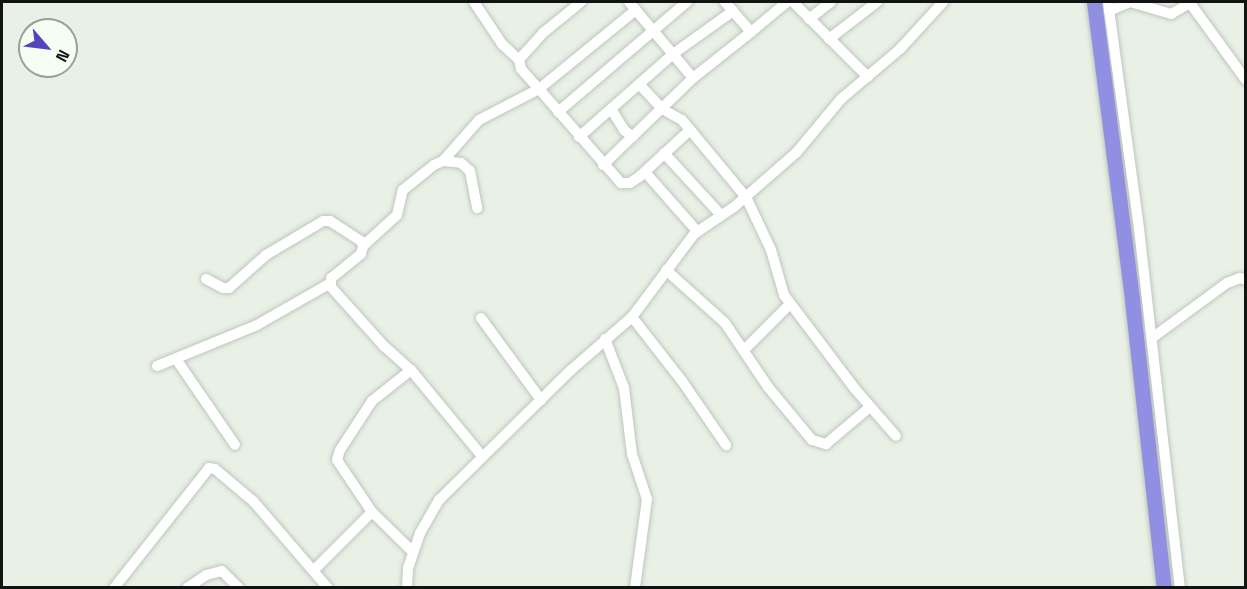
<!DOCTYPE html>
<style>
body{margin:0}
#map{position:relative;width:1247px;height:589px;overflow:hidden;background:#e9f1e7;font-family:"Space Grotesk",sans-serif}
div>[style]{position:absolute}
.roads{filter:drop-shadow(0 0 2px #bec6bd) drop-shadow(0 0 2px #bec6bd)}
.minor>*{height:10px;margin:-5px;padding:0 5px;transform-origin:5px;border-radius:5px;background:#fff}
.highway>*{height:15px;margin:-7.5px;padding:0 7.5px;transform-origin:7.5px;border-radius:7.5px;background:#918fe2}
span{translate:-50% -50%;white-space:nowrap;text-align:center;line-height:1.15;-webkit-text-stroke:6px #f6fef4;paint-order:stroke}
.frame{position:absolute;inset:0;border:3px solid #111411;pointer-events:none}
.north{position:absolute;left:18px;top:18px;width:60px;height:60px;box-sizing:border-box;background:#f6fef4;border:2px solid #9aa099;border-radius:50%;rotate:118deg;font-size:16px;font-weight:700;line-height:24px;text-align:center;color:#111411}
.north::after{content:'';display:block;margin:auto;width:21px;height:27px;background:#5544bc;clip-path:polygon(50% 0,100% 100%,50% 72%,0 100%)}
</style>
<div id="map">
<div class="roads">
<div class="minor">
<i style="left:474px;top:2px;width:50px;rotate:56.3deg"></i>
<i style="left:502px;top:44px;width:23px;rotate:43deg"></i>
<i style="left:581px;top:2px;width:49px;rotate:140.8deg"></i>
<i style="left:543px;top:33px;width:36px;rotate:132deg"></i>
<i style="left:519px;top:60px;width:9px;rotate:77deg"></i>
<i style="left:521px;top:69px;width:27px;rotate:48deg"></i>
<i style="left:539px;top:89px;width:125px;rotate:48.9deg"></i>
<i style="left:621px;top:183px;width:9px"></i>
<i style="left:630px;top:183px;width:11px;rotate:-34deg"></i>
<i style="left:639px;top:177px;width:69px;rotate:-42.7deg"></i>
<i style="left:629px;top:2px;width:99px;rotate:49.9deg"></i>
<i style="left:793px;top:2px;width:106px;rotate:45deg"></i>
<i style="left:1108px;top:2px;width:229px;rotate:82.2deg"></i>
<i style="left:1139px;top:229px;width:361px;rotate:83.5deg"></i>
<i style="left:1190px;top:3px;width:95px;rotate:54deg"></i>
<i style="left:1109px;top:11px;width:23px;rotate:-23deg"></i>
<i style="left:1130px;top:2px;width:43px;rotate:16.3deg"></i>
<i style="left:1171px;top:14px;width:24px;rotate:-30deg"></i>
<i style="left:809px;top:19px;width:28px;rotate:-38deg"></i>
<i style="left:751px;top:32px;width:47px;rotate:-39.8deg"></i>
<i style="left:829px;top:39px;width:61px;rotate:-37.6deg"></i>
<i style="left:639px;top:84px;width:34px;rotate:47deg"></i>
<i style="left:662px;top:109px;width:23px;rotate:29deg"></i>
<i style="left:682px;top:120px;width:100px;rotate:50.3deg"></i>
<i style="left:746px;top:197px;width:59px;rotate:64.7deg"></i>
<i style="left:771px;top:250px;width:47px;rotate:73.9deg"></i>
<i style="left:784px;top:295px;width:118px;rotate:52.9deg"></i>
<i style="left:855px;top:389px;width:62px;rotate:48.9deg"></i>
<i style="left:611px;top:109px;width:25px;rotate:58deg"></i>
<i style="left:624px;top:130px;width:11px;rotate:38deg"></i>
<i style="left:558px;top:112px;width:170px;rotate:-40.5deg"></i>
<i style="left:579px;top:137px;width:125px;rotate:-41.4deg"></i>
<i style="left:673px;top:54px;width:74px;rotate:-35.6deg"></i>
<i style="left:664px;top:153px;width:84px;rotate:47.4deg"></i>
<i style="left:443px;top:161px;width:55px;rotate:-48.7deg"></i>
<i style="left:479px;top:120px;width:68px;rotate:-27.3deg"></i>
<i style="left:539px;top:89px;width:125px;rotate:-39.2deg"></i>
<i style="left:603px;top:165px;width:125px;rotate:-44deg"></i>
<i style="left:693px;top:78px;width:74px;rotate:-38.4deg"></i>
<i style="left:751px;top:32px;width:40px;rotate:-131deg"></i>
<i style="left:645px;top:172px;width:79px;rotate:48.6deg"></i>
<i style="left:363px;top:246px;width:46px;rotate:-42.4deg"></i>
<i style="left:397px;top:215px;width:26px;rotate:-77deg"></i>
<i style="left:403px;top:190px;width:40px;rotate:-39deg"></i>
<i style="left:434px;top:165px;width:10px;rotate:-24deg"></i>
<i style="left:443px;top:161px;width:18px;rotate:6deg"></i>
<i style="left:461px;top:163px;width:12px;rotate:42deg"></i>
<i style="left:470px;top:171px;width:38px;rotate:79deg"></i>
<i style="left:666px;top:270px;width:79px;rotate:41.9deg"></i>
<i style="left:725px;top:323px;width:77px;rotate:56.1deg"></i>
<i style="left:768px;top:387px;width:69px;rotate:50.3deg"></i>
<i style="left:812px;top:440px;width:15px;rotate:16deg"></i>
<i style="left:826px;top:444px;width:57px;rotate:-40.1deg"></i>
<i style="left:206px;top:279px;width:19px;rotate:28deg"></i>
<i style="left:223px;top:288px;width:6px"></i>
<i style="left:229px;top:288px;width:50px;rotate:-41.7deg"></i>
<i style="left:266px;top:255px;width:66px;rotate:-30.8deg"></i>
<i style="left:323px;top:221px;width:7px"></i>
<i style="left:330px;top:221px;width:37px;rotate:33deg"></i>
<i style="left:361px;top:241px;width:5px;rotate:68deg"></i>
<i style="left:363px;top:246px;width:8px;rotate:104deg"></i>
<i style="left:361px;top:254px;width:38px;rotate:141deg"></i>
<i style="left:331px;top:278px;width:9px;rotate:90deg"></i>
<i style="left:331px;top:287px;width:79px;rotate:48.1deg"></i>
<i style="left:384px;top:346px;width:36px;rotate:42deg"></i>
<i style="left:411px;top:370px;width:112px;rotate:50.5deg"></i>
<i style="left:632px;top:317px;width:81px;rotate:52deg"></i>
<i style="left:682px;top:381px;width:78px;rotate:55.5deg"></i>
<i style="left:481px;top:318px;width:102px;rotate:53.8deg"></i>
<i style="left:1152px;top:338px;width:93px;rotate:-36.3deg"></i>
<i style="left:1227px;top:283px;width:14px;rotate:-21deg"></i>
<i style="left:1240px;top:278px;width:6px;rotate:18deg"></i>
<i style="left:605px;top:339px;width:53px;rotate:68.8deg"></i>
<i style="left:624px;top:388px;width:66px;rotate:83.1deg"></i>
<i style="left:632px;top:454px;width:47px;rotate:71.6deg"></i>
<i style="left:647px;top:499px;width:90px;rotate:97.7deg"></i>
<i style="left:744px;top:350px;width:65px;rotate:-45deg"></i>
<i style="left:176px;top:359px;width:104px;rotate:55.5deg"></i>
<i style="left:157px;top:366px;width:108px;rotate:-22.3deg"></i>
<i style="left:257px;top:325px;width:83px;rotate:-29.7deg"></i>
<i style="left:411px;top:370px;width:50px;rotate:141.5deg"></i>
<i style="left:372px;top:401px;width:59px;rotate:123.1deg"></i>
<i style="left:340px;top:450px;width:10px;rotate:107deg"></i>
<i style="left:337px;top:460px;width:63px;rotate:56.1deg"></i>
<i style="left:372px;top:512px;width:57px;rotate:44.3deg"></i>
<i style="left:314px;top:570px;width:82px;rotate:-45deg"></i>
<i style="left:114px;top:588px;width:153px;rotate:-51.6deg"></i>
<i style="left:209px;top:468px;width:6px;rotate:9deg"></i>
<i style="left:215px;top:469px;width:51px;rotate:40.2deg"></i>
<i style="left:254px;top:502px;width:113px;rotate:49.3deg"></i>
<i style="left:187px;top:588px;width:23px;rotate:-34deg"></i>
<i style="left:206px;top:575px;width:16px;rotate:-14deg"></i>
<i style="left:222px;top:571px;width:24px;rotate:45deg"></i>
<i style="left:407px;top:588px;width:20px;rotate:-87deg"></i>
<i style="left:408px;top:568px;width:37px;rotate:-71deg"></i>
<i style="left:420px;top:533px;width:38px;rotate:-60deg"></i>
<i style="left:439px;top:500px;width:185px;rotate:-44.6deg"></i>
<i style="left:571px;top:370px;width:81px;rotate:-41deg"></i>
<i style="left:632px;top:317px;width:104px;rotate:-53.2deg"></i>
<i style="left:694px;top:234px;width:48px;rotate:-34deg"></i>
<i style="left:734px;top:207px;width:82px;rotate:-41.1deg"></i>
<i style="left:796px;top:153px;width:70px;rotate:-50.2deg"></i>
<i style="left:841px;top:99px;width:77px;rotate:-40.3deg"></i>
<i style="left:900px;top:49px;width:64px;rotate:-47.5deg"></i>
</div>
<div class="highway">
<i style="left:1094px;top:2px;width:300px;rotate:82.7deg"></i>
<i style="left:1132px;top:300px;width:290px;rotate:83.7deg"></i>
</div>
</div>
<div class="frame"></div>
<div class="north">N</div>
</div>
